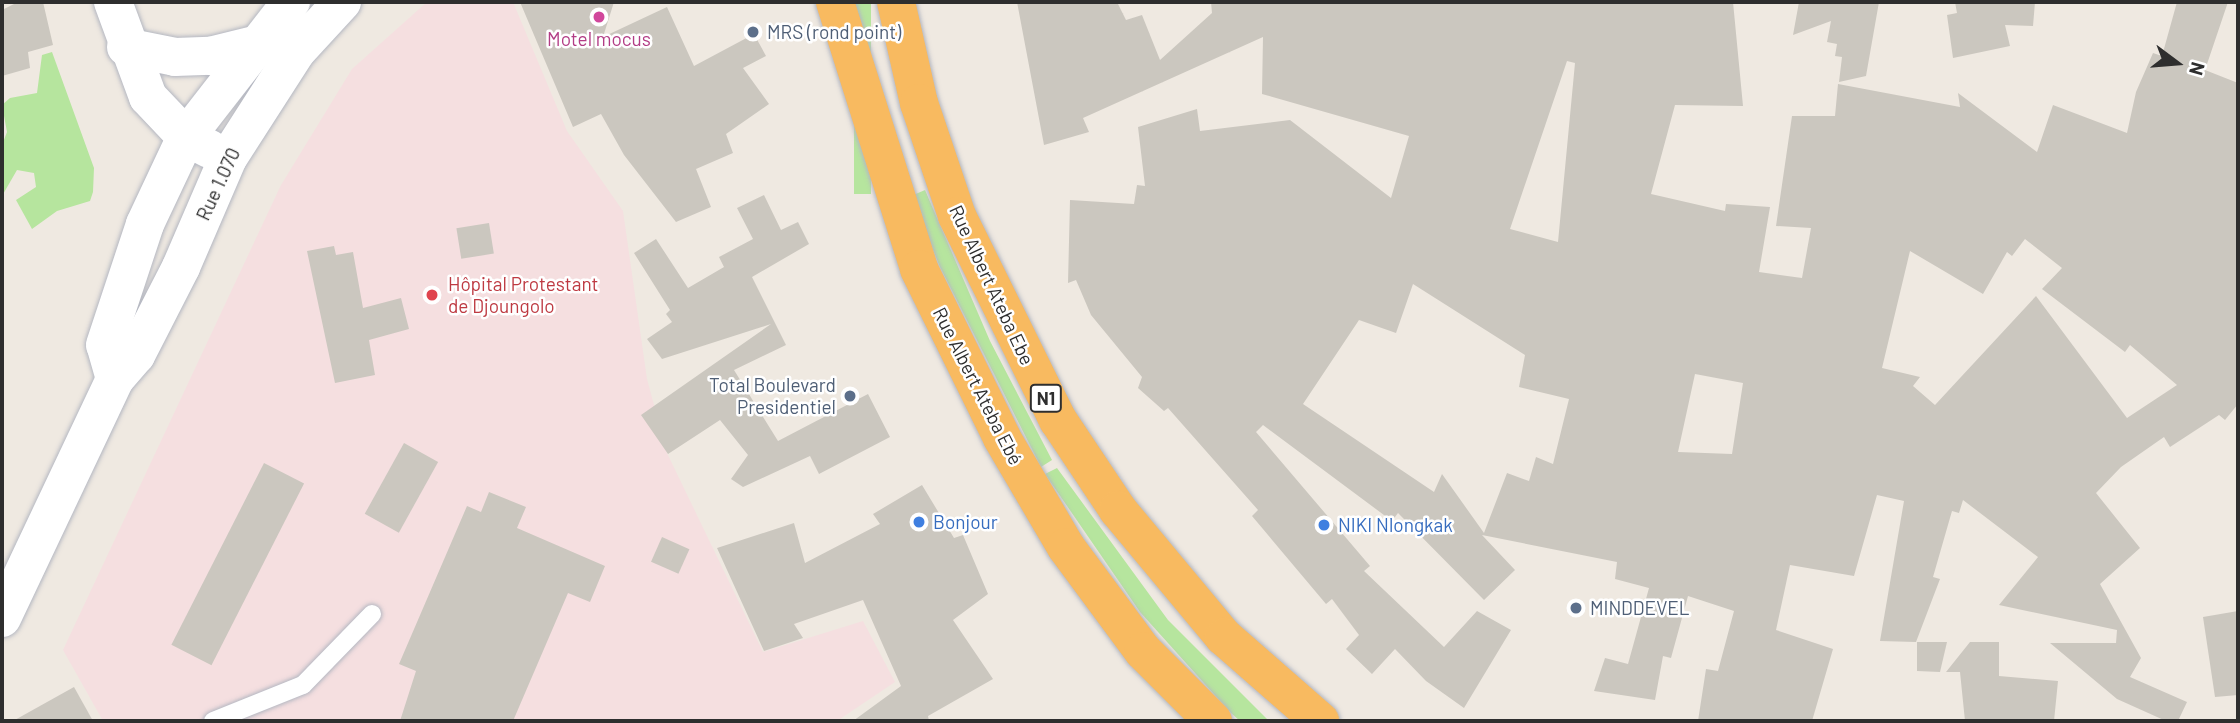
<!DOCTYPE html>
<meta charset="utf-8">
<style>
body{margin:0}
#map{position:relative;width:2240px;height:723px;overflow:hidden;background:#efe9e1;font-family:Barlow,sans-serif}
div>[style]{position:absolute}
.medical>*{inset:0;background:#f5dfe0}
.green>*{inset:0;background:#b6e59e;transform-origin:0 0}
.building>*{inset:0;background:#cbc7bf;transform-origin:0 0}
.roads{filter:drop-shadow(0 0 2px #b4b7c1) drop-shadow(0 0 2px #b4b7c1)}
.service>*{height:18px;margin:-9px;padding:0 9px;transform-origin:9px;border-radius:9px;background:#fff}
.secondary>*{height:38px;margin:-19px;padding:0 19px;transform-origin:19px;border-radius:19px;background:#fff}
.trunk>*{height:38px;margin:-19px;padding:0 19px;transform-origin:19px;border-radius:19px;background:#f8ba60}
.dots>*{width:19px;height:19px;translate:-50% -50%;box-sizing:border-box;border:4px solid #fff;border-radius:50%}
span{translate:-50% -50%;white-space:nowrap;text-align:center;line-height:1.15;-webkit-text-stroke:5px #fff;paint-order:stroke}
.shield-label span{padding:2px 5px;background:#fff;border:2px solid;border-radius:5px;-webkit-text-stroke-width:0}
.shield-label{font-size:18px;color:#2e2e2e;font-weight:700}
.service-label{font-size:19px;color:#4e5e75}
.left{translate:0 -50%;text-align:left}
.right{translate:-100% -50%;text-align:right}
.hotel-label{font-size:19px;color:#b23c85}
.street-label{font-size:19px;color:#2e2e2e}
.health-label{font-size:19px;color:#be3a42}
.shop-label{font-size:19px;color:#366cbe}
.frame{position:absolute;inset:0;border:4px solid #2e2e2e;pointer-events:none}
.north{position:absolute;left:2142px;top:28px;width:70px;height:70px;-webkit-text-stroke:5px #fff;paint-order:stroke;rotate:106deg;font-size:19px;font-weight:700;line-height:28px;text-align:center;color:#2e2e2e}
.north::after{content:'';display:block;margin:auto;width:24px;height:32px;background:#2e2e2e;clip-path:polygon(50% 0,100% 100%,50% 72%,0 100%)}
</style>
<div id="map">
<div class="medical">
<i style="clip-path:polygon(427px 2px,513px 2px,567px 131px,623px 211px,647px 379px,667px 453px,763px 652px,863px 621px,895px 682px,837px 721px,103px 721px,63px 650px,281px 185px,352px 69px)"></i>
</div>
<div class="green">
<i style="left:854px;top:2px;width:17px;height:192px"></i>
<i style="clip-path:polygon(52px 52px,94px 168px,93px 192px,90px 201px,57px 211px,32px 229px,16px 200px,36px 187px,34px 173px,17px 170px,2px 196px,2px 145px,7px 132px,2px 105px,10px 98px,37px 93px,42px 55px)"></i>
<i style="clip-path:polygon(925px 190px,990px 341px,1052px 460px,1041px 467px,940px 267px,911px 196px)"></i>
<i style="clip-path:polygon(1057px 468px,1168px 620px,1269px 721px,1240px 721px,1231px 713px,1140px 612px,1045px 474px)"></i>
</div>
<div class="building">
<i style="clip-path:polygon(18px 2px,43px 2px,53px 45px,28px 52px,30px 68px,2px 76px,2px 10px)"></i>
<i style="clip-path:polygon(520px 2px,614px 2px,603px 37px,667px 7px,694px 66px,754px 34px,766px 56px,743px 68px,769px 104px,726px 134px,733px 153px,696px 169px,711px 207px,676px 222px,624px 155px,601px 114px,573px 127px)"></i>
<i style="clip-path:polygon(evenodd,1017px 2px,1117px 2px,1126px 20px,1142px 15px,1160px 60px,1212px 13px,1211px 2px,1733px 2px,1743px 106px,1675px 105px,1651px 194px,1725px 211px,1726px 204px,1770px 207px,1759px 272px,1802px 278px,1811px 228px,1776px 226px,1792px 116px,1835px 116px,1838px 84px,1960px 107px,1958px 93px,2037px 152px,2053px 105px,2127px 133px,2136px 92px,2153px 53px,2162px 56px,2177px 2px,2228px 2px,2205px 70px,2238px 83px,2238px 404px,2225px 420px,2219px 415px,2170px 447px,2164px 437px,2121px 467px,2096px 493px,2140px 548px,2100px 584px,2141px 658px,2130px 677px,2187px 702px,2178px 721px,2166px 721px,2117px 699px,2050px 643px,2116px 643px,2117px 630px,1999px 605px,2038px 557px,1963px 500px,1959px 513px,1952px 511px,1933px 577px,1940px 579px,1916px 642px,1880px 641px,1904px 501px,1877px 495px,1854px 576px,1790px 565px,1776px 630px,1833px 649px,1812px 721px,1698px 721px,1706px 669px,1718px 671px,1734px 611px,1688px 596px,1671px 658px,1663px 656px,1655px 700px,1594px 691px,1605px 658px,1628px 664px,1649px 588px,1615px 579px,1617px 562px,1482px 535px,1515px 570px,1484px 600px,1398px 513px,1392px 521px,1263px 425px,1256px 432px,1370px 566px,1364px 571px,1444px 647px,1477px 611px,1511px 630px,1464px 708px,1426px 681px,1395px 649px,1372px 674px,1346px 649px,1359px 635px,1332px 599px,1326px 604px,1252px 516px,1258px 510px,1168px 408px,1164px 411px,1138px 388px,1142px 377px,1091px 315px,1076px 280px,1068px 283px,1070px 200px,1134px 204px,1137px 185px,1145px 186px,1138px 127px,1197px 109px,1200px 131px,1290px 120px,1391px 198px,1409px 136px,1262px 94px,1263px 37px,1083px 118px,1089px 132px,1044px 145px,1017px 2px,1567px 61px,1575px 63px,1558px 242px,1510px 229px,1567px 61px,1017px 2px,2025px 239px,2062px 268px,2042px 289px,2125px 352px,2130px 345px,2177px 385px,2127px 418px,2036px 296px,1935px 405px,1913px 386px,1920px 377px,1882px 368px,1910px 251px,1983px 294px,2007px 252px,2012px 256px,2025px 239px,1017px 2px,1413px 284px,1525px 355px,1519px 387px,1569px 399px,1553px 464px,1536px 457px,1529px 481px,1507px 473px,1484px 533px,1442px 474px,1434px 492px,1303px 404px,1359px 320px,1396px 333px,1413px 284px,1017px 2px,1695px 374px,1743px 383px,1732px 454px,1678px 452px,1695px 374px)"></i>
<i style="clip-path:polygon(1799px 2px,1879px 2px,1866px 76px,1839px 82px,1842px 57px,1835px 56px,1837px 44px,1827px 42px,1831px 21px,1793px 35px)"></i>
<i style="clip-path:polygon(1955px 2px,2035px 2px,2033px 26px,2005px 25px,2010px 46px,1953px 58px,1947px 15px,1957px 13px)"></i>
<i style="clip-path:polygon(764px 195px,781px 230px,798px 222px,809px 244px,752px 277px,786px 345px,734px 370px,778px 441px,868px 394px,890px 437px,819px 474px,810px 456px,743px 487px,731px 479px,748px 455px,720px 420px,668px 454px,641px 415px,771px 324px,662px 359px,647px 339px,672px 322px,666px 314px,670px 310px,634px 253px,656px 239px,688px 288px,724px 267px,719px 257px,753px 239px,737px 208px)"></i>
<i style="left:489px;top:223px;width:31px;height:33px;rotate:81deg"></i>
<i style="clip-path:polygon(334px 246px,336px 255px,353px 252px,363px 308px,401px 298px,409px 329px,369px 340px,375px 375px,335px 383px,307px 251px)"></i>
<i style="left:404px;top:443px;width:39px;height:81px;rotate:29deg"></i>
<i style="left:264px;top:463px;width:45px;height:204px;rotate:27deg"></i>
<i style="clip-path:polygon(922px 485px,954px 538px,963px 535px,988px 594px,953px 620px,993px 679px,928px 716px,929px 721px,853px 721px,901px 686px,863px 600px,794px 624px,803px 638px,764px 651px,717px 548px,794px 523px,805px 563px,880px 524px,873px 514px)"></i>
<i style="clip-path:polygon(489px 492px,526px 507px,517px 528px,605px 566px,590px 602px,568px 593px,513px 721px,400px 721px,416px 671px,399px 664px,467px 506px,481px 512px)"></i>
<i style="left:662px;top:537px;width:30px;height:27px;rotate:24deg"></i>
<i style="clip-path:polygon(2238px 611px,2238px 695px,2215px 697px,2203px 617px)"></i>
<i style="clip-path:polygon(1917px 642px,1947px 642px,1940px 672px,1917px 671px)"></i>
<i style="clip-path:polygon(1970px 642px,1999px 642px,1999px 676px,2058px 681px,2054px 721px,1965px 721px,1960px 672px,1946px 672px)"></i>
<i style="clip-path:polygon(74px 687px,93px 721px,13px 721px)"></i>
</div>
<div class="roads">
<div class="service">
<i style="left:213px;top:721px;width:97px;rotate:-21.8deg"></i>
<i style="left:303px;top:685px;width:99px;rotate:-45.8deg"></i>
</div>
<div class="secondary">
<i style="left:113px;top:2px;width:101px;rotate:69.8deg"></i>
<i style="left:148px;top:97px;width:55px;rotate:46.5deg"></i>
<i style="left:186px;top:137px;width:27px;rotate:27deg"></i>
<i style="left:126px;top:47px;width:50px;rotate:11.5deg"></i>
<i style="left:175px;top:57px;width:35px;rotate:-2deg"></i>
<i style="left:210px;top:56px;width:45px;rotate:-14deg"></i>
<i style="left:115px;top:379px;width:35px;rotate:-106deg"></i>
<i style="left:105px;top:345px;width:127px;rotate:-71.7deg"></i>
<i style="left:145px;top:224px;width:96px;rotate:-64.8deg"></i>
<i style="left:186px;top:137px;width:171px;rotate:-52.1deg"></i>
<i style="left:2px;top:618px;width:264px;rotate:-64.7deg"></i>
<i style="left:115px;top:379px;width:32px;rotate:-49deg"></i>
<i style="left:136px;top:355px;width:99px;rotate:-62.9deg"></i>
<i style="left:181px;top:267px;width:119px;rotate:-66.7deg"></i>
<i style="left:228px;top:158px;width:126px;rotate:-57.3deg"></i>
<i style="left:296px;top:52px;width:68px;rotate:-47.4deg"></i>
</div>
<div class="trunk">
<i style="left:835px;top:2px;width:280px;rotate:72.5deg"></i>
<i style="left:919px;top:269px;width:188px;rotate:63.8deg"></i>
<i style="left:1002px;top:438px;width:126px;rotate:59.6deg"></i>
<i style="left:1066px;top:547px;width:129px;rotate:53.5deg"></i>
<i style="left:1143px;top:651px;width:99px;rotate:45deg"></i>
<i style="left:896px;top:2px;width:104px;rotate:77.2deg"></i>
<i style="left:919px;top:103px;width:119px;rotate:71.4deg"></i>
<i style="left:957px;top:216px;width:228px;rotate:63.7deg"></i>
<i style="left:1058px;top:420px;width:108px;rotate:56.3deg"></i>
<i style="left:1118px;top:510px;width:165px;rotate:50.2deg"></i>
<i style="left:1224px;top:637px;width:128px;rotate:41.2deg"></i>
</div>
</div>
<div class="dots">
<i style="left:599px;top:17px;background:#d1479c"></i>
<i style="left:753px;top:32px;background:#5c6f8a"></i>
<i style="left:432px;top:295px;background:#e0444e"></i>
<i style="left:850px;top:396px;background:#5c6f8a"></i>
<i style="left:919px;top:522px;background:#3f7fe0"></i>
<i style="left:1324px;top:525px;background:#3f7fe0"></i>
<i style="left:1576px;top:608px;background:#5c6f8a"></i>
</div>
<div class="shield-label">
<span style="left:1046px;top:398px">N1</span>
</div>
<div class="service-label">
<span class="left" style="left:767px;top:32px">MRS (rond point)</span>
<span class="right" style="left:836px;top:396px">Total Boulevard<br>Presidentiel</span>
<span class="left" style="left:1590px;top:608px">MINDDEVEL</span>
</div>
<div class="hotel-label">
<span style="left:599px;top:39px">Motel mocus</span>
</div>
<div class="street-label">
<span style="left:218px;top:184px;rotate:-65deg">Rue 1.070</span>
<span style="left:992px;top:285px;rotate:65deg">Rue Albert Ateba Ebe</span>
<span style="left:978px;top:386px;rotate:63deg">Rue Albert Ateba Ebé</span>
</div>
<div class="health-label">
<span class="left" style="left:448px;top:295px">Hôpital Protestant<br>de Djoungolo</span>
</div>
<div class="shop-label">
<span class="left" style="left:933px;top:522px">Bonjour</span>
<span class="left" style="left:1338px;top:525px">NIKI Nlongkak</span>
</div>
<div class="frame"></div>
<div class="north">N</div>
</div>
